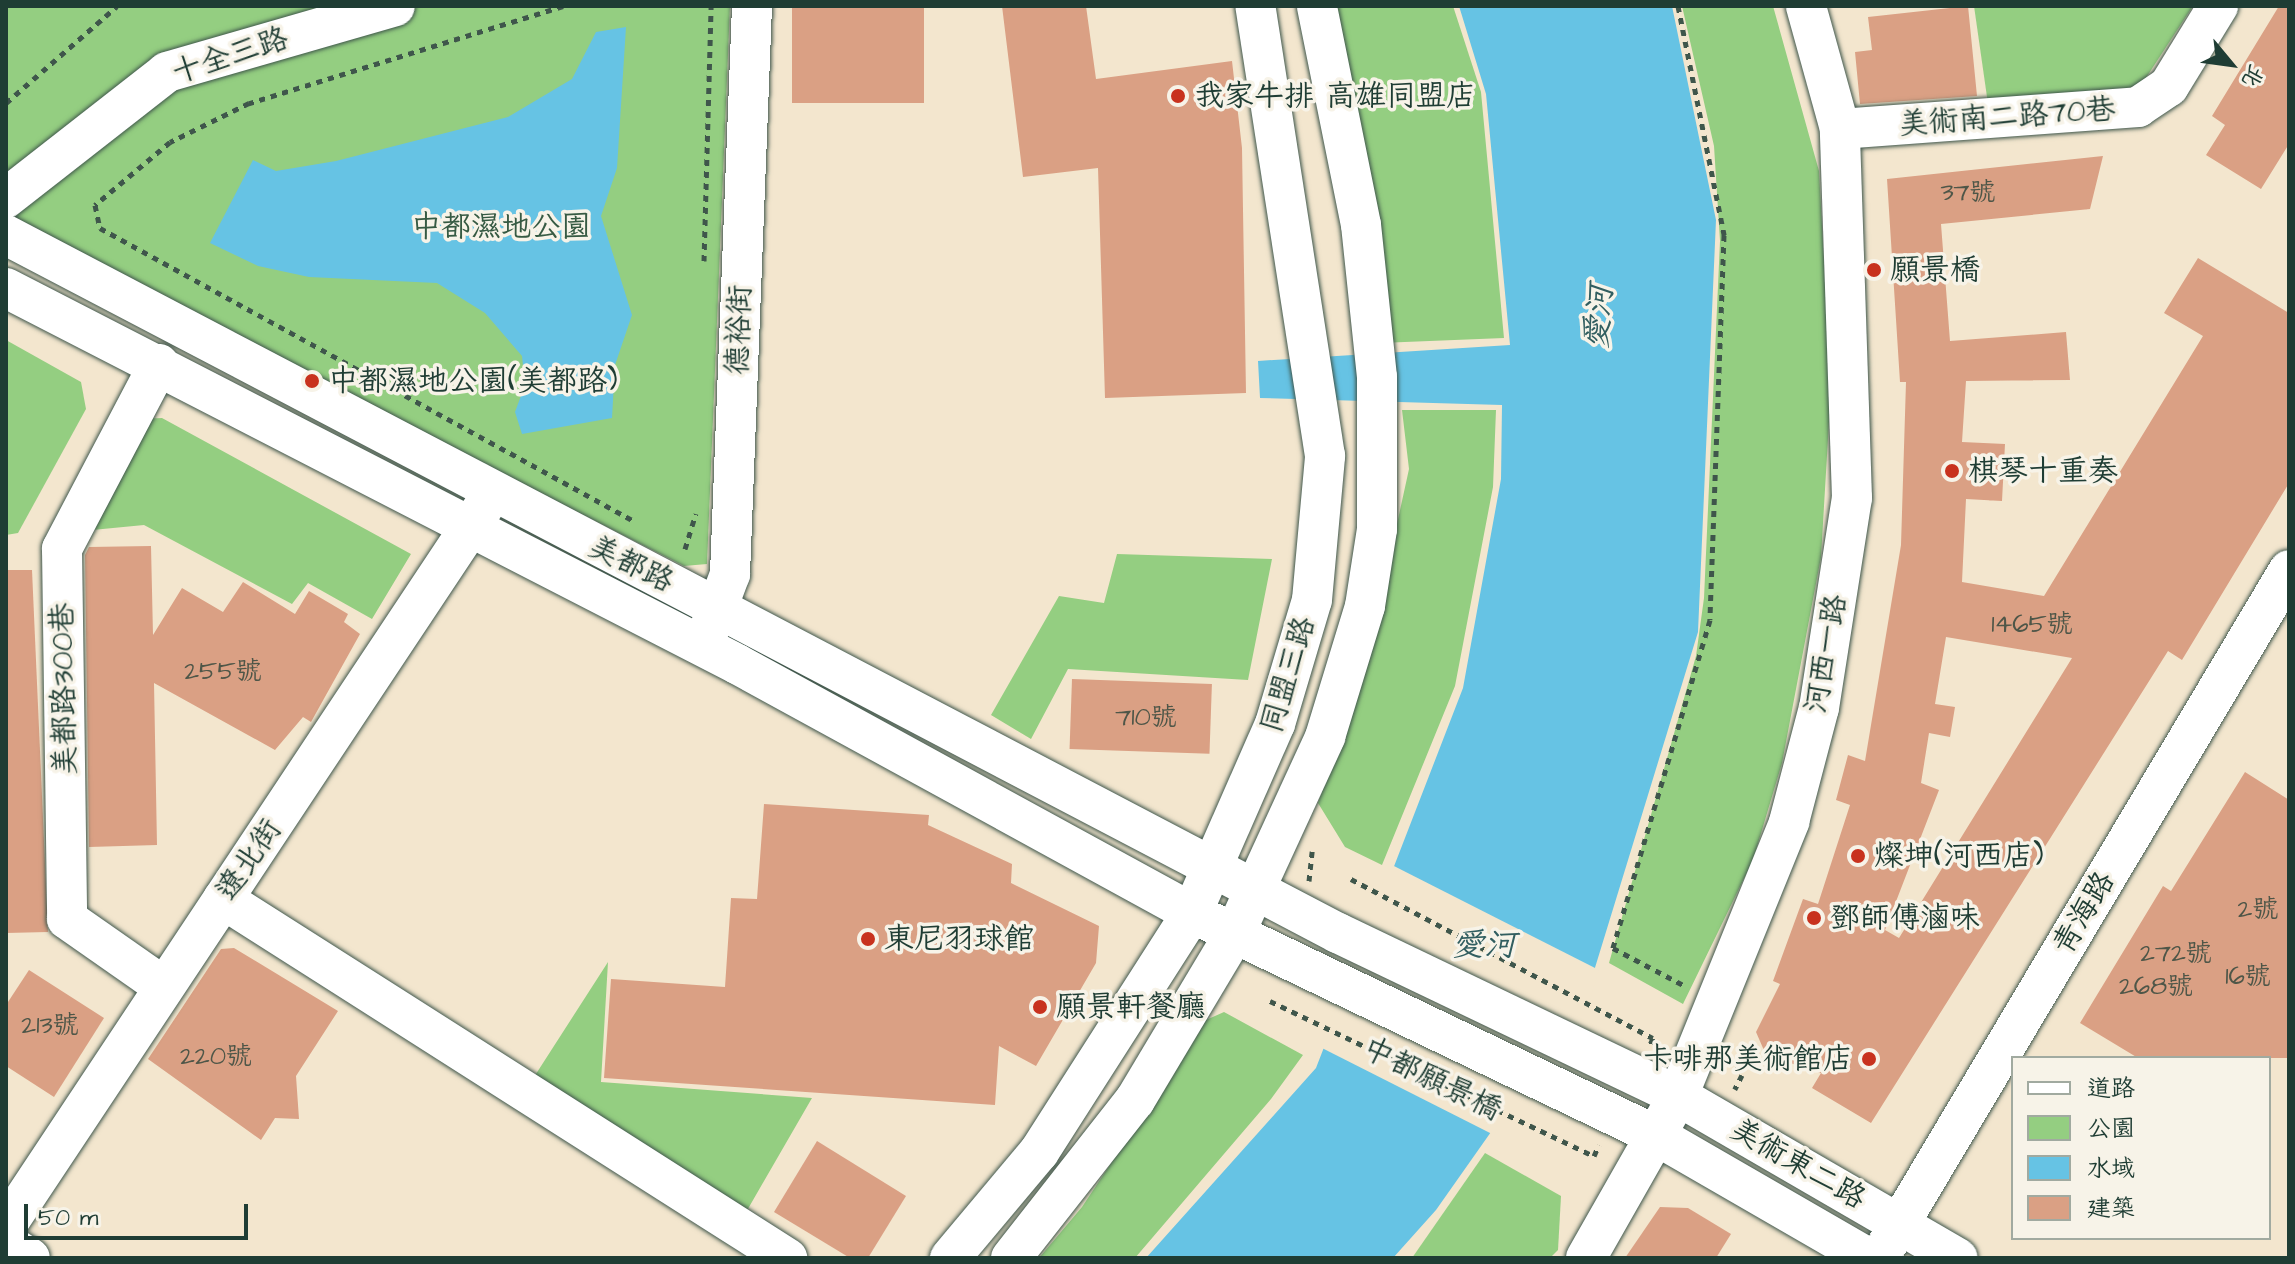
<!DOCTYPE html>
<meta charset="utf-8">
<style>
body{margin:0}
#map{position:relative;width:2295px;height:1264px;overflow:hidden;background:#f3e6ce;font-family:"Architects Daughter","LXGW WenKai TC",sans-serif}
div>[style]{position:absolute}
.green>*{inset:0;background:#94ce81}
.water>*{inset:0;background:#66c3e4}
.pier>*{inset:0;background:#f3e6ce}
.building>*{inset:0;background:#daa084;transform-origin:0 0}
.path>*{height:5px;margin-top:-2.5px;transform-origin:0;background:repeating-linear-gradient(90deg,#3f564b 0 6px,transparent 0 12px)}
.roads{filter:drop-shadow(0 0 2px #3f564b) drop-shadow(0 0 2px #3f564b)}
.minor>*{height:40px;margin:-20px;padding:0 20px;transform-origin:20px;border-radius:20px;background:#fff}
.dots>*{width:22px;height:22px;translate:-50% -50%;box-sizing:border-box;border:4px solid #f7f3e8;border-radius:50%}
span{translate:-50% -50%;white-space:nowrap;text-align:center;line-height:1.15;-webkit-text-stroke:7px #f7f3e8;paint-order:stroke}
.number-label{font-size:26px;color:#4e5648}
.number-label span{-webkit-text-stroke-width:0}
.street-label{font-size:30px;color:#1f3d34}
.poi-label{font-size:30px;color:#1f3d34}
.left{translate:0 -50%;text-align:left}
.right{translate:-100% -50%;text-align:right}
.park-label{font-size:30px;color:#365a43}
.water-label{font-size:32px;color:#315e60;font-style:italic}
.frame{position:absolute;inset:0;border:8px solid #1f3d34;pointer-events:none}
.legend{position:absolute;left:2011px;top:1056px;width:260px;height:184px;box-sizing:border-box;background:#f7f3e8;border:2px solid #a1aaa0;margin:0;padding:10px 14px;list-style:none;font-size:24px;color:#1f3d34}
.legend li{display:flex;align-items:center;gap:16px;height:40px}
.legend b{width:40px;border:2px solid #a1aaa0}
.north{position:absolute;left:2191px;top:24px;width:80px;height:80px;-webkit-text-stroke:6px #f7f3e8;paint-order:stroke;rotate:119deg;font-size:22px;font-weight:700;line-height:32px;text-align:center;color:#1f3d34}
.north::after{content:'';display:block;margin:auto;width:28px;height:36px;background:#1f3d34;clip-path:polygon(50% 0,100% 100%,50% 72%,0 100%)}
.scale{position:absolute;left:24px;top:1204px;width:224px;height:36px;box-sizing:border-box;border:4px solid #1f3d34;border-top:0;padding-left:10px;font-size:24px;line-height:28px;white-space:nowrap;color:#1f3d34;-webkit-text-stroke:6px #f7f3e8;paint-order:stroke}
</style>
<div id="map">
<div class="green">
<i style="clip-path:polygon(6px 6px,730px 6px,707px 564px,684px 566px,6px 222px)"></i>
<i style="clip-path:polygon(1326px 6px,1453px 6px,1481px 92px,1504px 338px,1380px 343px)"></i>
<i style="clip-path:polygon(1682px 6px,1773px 6px,1819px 171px,1831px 388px,1821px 557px,1782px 763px,1753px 860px,1683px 1004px,1609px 963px,1696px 656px,1704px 598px,1720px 241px,1714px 146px)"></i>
<i style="clip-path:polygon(1974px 6px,2193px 6px,2138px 90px,1988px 104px)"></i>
<i style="clip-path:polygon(6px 340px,81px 382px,86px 409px,18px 533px,6px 535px)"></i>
<i style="clip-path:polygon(1402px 410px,1496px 410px,1493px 487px,1455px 686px,1382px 865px,1345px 847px,1318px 803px,1368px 657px,1409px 469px)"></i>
<i style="clip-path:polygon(162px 418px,411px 554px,372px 619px,308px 583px,292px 604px,144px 525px,82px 531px,139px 419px)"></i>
<i style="clip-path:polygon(1117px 554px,1272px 559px,1248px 680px,1068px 669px,1031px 739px,991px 715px,1059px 596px,1104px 603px)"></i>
<i style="clip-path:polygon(608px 962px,601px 1082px,812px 1098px,745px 1214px,534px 1077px)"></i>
<i style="clip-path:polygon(1224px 1012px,1303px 1055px,1271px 1099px,1135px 1258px,1039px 1258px,1082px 1207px,1206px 1020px)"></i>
<i style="clip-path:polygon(1485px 1153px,1561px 1196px,1558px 1250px,1550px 1258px,1412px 1258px)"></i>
</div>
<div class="water">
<i style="clip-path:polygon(1459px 6px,1672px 6px,1716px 220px,1698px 632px,1586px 997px,1436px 1210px,1393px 1258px,1146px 1258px,1316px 1068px,1463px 688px,1501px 479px,1502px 405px,1260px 398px,1258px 361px,1510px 345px,1486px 94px)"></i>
<i style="clip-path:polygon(626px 27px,617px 168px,601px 216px,632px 315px,615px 365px,612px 418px,522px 434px,515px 412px,525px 385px,522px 356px,485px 313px,437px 283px,309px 277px,258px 266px,210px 243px,253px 160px,276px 171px,336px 161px,508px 117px,572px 79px,596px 32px)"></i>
</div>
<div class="pier">
<i style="clip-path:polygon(1390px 864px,1599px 970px,1590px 999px,1494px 1135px,1320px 1047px)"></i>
</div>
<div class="building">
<i style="left:792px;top:6px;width:132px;height:97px"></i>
<i style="clip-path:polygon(1002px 6px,1086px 6px,1096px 79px,1232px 61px,1242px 148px,1246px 393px,1105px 398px,1098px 168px,1023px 177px)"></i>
<i style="clip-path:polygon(1968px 6px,1977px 96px,1860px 104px,1855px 52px,1872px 50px,1868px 17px)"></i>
<i style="clip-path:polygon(2279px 6px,2289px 6px,2289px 144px,2261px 189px,2206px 155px,2225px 125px,2212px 116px)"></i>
<i style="clip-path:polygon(evenodd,2103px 156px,2090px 209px,1941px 224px,1950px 341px,2066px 332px,2070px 380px,1966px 381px,1962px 442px,2005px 444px,2002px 501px,1966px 499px,1962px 582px,2044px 596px,2203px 336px,2164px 313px,2198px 258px,2289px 313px,2289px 483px,2182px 660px,2168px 651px,1871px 1123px,1812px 1088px,1821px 1073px,1766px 1055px,1756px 1032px,1780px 984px,1773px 981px,1803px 899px,1818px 904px,1850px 805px,1836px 800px,1848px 755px,1865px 761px,1901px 545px,1906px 382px,1900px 382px,1887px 179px,2103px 156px,1946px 637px,2072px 658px,1899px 938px,1885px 930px,1939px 790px,1921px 783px,1929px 733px,1950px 737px,1955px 707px,1935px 704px,1946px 637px)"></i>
<i style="clip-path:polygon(151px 546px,153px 635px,182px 588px,223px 612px,243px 582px,295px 614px,309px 591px,348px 614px,344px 622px,360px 634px,311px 722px,303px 717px,275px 750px,154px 683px,157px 845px,89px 847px,85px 555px,89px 547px)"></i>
<i style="clip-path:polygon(6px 570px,32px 570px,48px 932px,6px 933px)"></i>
<i style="left:1072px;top:679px;width:140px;height:70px;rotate:2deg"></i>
<i style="clip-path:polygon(2245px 772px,2289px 800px,2289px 1058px,2138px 1058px,2080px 1023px,2163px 886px,2171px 891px)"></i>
<i style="clip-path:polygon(764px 804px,929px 815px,928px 825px,1012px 864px,1011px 883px,1099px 926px,1096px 963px,1036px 1066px,999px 1046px,995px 1105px,604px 1078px,611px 979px,725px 987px,731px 898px,757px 899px)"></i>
<i style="clip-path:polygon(234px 948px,338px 1011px,296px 1076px,299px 1119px,275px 1118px,261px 1140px,148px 1059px,221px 949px)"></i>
<i style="clip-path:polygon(29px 970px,104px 1018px,54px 1097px,6px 1066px,6px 1005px)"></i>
<i style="clip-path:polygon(817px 1141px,906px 1196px,868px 1258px,850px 1258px,774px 1212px)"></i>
<i style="clip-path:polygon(1660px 1207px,1688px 1208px,1731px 1234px,1716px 1258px,1625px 1258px)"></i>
</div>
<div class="path">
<i style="left:563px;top:6px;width:329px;rotate:162.8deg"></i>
<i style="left:249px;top:103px;width:88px;rotate:153.7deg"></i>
<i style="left:170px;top:142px;width:98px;rotate:140deg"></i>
<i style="left:95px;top:205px;width:24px;rotate:78deg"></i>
<i style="left:100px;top:228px;width:607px;rotate:28.76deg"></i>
<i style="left:1678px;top:6px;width:234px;rotate:78.6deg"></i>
<i style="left:1724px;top:235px;width:385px;rotate:92.1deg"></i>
<i style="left:1710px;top:620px;width:342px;rotate:106.5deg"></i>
<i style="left:1613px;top:948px;width:81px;rotate:27.8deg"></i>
<i style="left:6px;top:103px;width:147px;rotate:-41.1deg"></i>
<i style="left:704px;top:261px;width:255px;rotate:-88.4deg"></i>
<i style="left:685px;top:549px;width:37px;rotate:-73deg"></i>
<i style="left:1351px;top:879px;width:341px;rotate:27.8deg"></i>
<i style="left:1653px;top:1038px;width:10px;rotate:114deg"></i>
<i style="left:1309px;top:881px;width:30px;rotate:-84deg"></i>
<i style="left:1270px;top:1001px;width:359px;rotate:25.6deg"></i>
<i style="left:1594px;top:1156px;width:12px;rotate:-66deg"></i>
<i style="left:1728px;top:1057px;width:23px;rotate:52deg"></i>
<i style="left:1742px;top:1075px;width:16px;rotate:117deg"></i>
</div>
<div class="roads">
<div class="minor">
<i style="left:1840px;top:129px;width:299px;rotate:-4.2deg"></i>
<i style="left:2138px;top:107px;width:37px;rotate:-34deg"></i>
<i style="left:2169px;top:86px;width:94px;rotate:-58.5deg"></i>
<i style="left:6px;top:198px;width:204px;rotate:-38deg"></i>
<i style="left:167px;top:72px;width:237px;rotate:-16.1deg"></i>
<i style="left:6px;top:235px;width:1504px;rotate:27.66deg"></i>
<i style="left:1338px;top:933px;width:377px;rotate:25.6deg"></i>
<i style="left:1678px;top:1096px;width:323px;rotate:30.1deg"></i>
<i style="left:6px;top:288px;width:822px;rotate:27.22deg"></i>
<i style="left:737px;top:664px;width:519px;rotate:28.69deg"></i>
<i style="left:1192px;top:913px;width:516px;rotate:25.62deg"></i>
<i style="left:1657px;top:1136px;width:244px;rotate:30deg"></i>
<i style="left:159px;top:364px;width:209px;rotate:117.7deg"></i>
<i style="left:62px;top:549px;width:370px;rotate:89.2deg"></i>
<i style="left:67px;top:919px;width:118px;rotate:35deg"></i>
<i style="left:709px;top:630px;width:60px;rotate:-69.4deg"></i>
<i style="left:730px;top:574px;width:568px;rotate:-87.78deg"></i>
<i style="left:223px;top:899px;width:669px;rotate:32.48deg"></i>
<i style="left:6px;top:1226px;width:864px;rotate:-56.42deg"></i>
<i style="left:6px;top:1243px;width:28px;rotate:32deg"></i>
<i style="left:1888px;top:1243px;width:783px;rotate:-59.21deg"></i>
<i style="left:950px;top:1258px;width:138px;rotate:-50deg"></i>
<i style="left:1039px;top:1152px;width:284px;rotate:-57.4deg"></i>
<i style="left:1192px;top:913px;width:206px;rotate:-66.3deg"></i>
<i style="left:1275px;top:724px;width:129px;rotate:-73.4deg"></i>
<i style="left:1312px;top:600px;width:145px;rotate:-84.8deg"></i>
<i style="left:1325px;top:456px;width:455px;rotate:-98.8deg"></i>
<i style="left:1011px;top:1258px;width:201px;rotate:-51.9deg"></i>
<i style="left:1135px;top:1100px;width:195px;rotate:-59.1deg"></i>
<i style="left:1235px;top:933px;width:216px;rotate:-65.3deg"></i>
<i style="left:1325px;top:737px;width:137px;rotate:-73deg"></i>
<i style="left:1365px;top:606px;width:78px;rotate:-81.1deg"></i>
<i style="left:1377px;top:529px;width:152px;rotate:-90deg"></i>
<i style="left:1377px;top:377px;width:153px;rotate:-96deg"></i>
<i style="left:1361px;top:225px;width:223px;rotate:-101.4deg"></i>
<i style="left:1586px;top:1258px;width:186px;rotate:-60.4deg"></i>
<i style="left:1678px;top:1096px;width:296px;rotate:-67.9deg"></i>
<i style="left:1789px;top:822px;width:118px;rotate:-75.3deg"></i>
<i style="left:1819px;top:708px;width:213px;rotate:-81.1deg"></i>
<i style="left:1852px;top:498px;width:369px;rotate:-91.9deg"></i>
<i style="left:1840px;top:129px;width:128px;rotate:-105.5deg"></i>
</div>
</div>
<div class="dots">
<i style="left:1178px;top:96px;background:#c8321e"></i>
<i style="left:1874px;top:270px;background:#c8321e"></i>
<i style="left:312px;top:381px;background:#c8321e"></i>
<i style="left:1952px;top:471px;background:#c8321e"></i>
<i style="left:1858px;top:856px;background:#c8321e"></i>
<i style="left:1814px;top:918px;background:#c8321e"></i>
<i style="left:868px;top:939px;background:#c8321e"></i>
<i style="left:1040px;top:1007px;background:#c8321e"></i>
<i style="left:1869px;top:1059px;background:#c8321e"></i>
</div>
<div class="number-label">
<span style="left:1968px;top:193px">37號</span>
<span style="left:2032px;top:625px">1465號</span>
<span style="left:223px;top:672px">255號</span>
<span style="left:1146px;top:718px">710號</span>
<span style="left:2258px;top:910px">2號</span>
<span style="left:2176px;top:954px">272號</span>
<span style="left:2248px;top:977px">16號</span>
<span style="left:2156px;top:987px">268號</span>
<span style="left:50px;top:1026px">213號</span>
<span style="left:216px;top:1057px">220號</span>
</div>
<div class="street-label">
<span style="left:230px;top:56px;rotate:-18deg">十全三路</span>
<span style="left:2007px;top:117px;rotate:-4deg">美術南二路70巷</span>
<span style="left:739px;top:330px;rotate:-88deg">德裕街</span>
<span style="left:631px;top:564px;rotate:26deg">美都路</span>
<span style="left:1826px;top:654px;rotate:-80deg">河西一路</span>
<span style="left:1288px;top:675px;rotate:-73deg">同盟三路</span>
<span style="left:64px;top:689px;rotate:-91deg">美都路300巷</span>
<span style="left:249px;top:860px;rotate:-56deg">遼北街</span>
<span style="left:2084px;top:913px;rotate:-59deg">青海路</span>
<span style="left:1432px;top:1079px;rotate:26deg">中都願景橋</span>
<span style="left:1798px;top:1164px;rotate:30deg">美術東二路</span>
</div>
<div class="poi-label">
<span class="left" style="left:1194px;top:96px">我家牛排 高雄同盟店</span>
<span class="left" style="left:1890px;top:270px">願景橋</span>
<span class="left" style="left:328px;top:381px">中都濕地公園(美都路)</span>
<span class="left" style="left:1968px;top:471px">棋琴十重奏</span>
<span class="left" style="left:1874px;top:856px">燦坤(河西店)</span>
<span class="left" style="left:1830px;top:918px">鄧師傅滷味</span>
<span class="left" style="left:884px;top:939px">東尼羽球館</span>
<span class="left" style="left:1056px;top:1007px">願景軒餐廳</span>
<span class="right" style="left:1853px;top:1059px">卡啡那美術館店</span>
</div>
<div class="park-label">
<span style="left:501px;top:227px">中都濕地公園</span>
</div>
<div class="water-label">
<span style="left:1600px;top:317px;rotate:-85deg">愛河</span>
<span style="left:1484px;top:946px">愛河</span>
</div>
<div class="frame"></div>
<ul class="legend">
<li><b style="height:10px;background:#fff"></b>道路</li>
<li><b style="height:22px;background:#94ce81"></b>公園</li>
<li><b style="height:22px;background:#66c3e4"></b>水域</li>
<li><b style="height:22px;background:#daa084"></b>建築</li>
</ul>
<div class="north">北</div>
<div class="scale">50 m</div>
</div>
